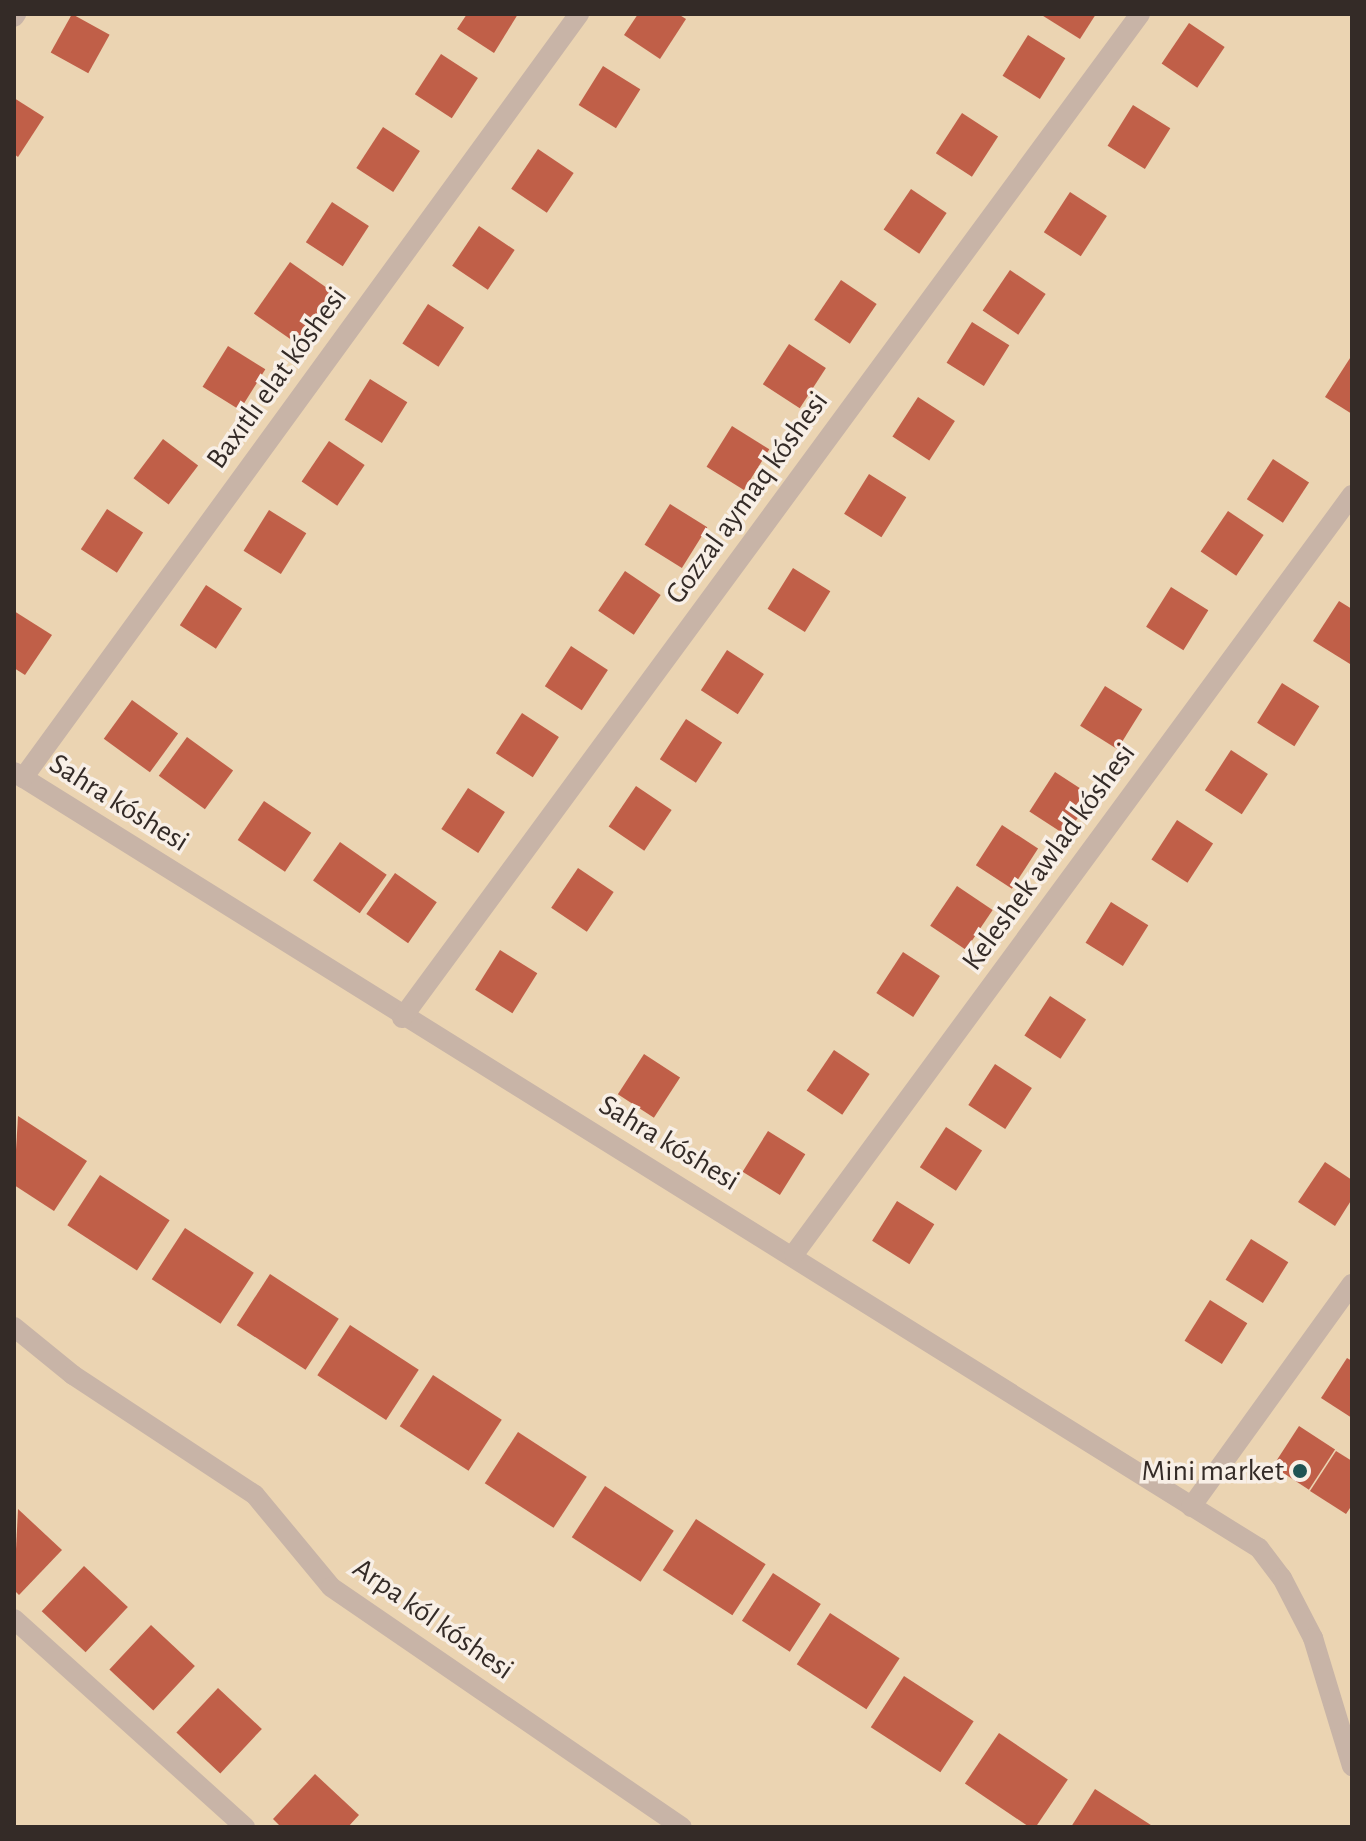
<!DOCTYPE html>
<meta charset="utf-8">
<style>
body{margin:0}
#map{position:relative;width:1366px;height:1841px;overflow:hidden;background:#f0e5da;font-family:"Alegreya Sans",sans-serif}
div>[style]{position:absolute}
.sand>*{inset:0;background:#ebd4b2;transform-origin:0 0}
.building>*{inset:0;background:#c05f48;transform-origin:0 0}
.minor>*{height:20px;margin:-10px;padding:0 10px;transform-origin:10px;border-radius:10px;background:#c8b4a7}
.dots>*{width:22px;height:22px;translate:-50% -50%;box-sizing:border-box;border:4px solid #f8efe6;border-radius:50%}
span{translate:-50% -50%;white-space:nowrap;text-align:center;line-height:1.15;-webkit-text-stroke:7px #f8efe6;paint-order:stroke}
.street-label{font-size:30px;color:#342b27}
.poi-label{font-size:30px;color:#342b27}
.right{translate:-100% -50%;text-align:right}
.frame{position:absolute;inset:0;border:16px solid #342b27;pointer-events:none}
</style>
<div id="map">
<div class="sand">
<i style="left:14px;top:14px;width:1338px;height:1813px"></i>
</div>
<div class="building">
<i style="left:72px;top:14px;width:43px;height:44px;rotate:29deg"></i>
<i style="clip-path:polygon(467px 14px,518px 14px,494px 53px,457px 29px)"></i>
<i style="clip-path:polygon(638px 14px,678px 14px,686px 19px,660px 59px,624px 35px)"></i>
<i style="clip-path:polygon(1040px 14px,1096px 14px,1080px 39px)"></i>
<i style="left:1189px;top:23px;width:43px;height:49px;rotate:34deg"></i>
<i style="left:1028px;top:35px;width:44px;height:48px;rotate:32deg"></i>
<i style="left:441px;top:54px;width:44px;height:48px;rotate:33deg"></i>
<i style="left:603px;top:66px;width:44px;height:46px;rotate:32deg"></i>
<i style="clip-path:polygon(14px 98px,44px 117px,18px 157px,14px 154px)"></i>
<i style="left:1133px;top:105px;width:44px;height:48px;rotate:32deg"></i>
<i style="left:962px;top:113px;width:43px;height:48px;rotate:33deg"></i>
<i style="left:383px;top:127px;width:44px;height:49px;rotate:33deg"></i>
<i style="left:538px;top:149px;width:43px;height:48px;rotate:34deg"></i>
<i style="left:911px;top:189px;width:43px;height:49px;rotate:34deg"></i>
<i style="left:1070px;top:192px;width:44px;height:48px;rotate:33deg"></i>
<i style="left:332px;top:202px;width:44px;height:48px;rotate:33deg"></i>
<i style="left:479px;top:226px;width:43px;height:48px;rotate:34deg"></i>
<i style="left:290px;top:262px;width:57px;height:63px;rotate:35deg"></i>
<i style="left:1010px;top:270px;width:43px;height:49px;rotate:34deg"></i>
<i style="left:841px;top:280px;width:43px;height:48px;rotate:34deg"></i>
<i style="left:428px;top:304px;width:43px;height:47px;rotate:33deg"></i>
<i style="left:972px;top:322px;width:44px;height:48px;rotate:32deg"></i>
<i style="left:789px;top:344px;width:44px;height:48px;rotate:33deg"></i>
<i style="left:228px;top:346px;width:44px;height:48px;rotate:32deg"></i>
<i style="clip-path:polygon(1352px 355px,1352px 414px,1325px 397px)"></i>
<i style="left:370px;top:379px;width:44px;height:48px;rotate:32deg"></i>
<i style="left:918px;top:397px;width:44px;height:47px;rotate:33deg"></i>
<i style="left:732px;top:426px;width:44px;height:48px;rotate:32deg"></i>
<i style="left:163px;top:439px;width:44px;height:49px;rotate:37deg"></i>
<i style="left:329px;top:441px;width:43px;height:49px;rotate:34deg"></i>
<i style="left:1273px;top:459px;width:43px;height:48px;rotate:33deg"></i>
<i style="left:869px;top:474px;width:44px;height:47px;rotate:32deg"></i>
<i style="left:670px;top:504px;width:44px;height:48px;rotate:32deg"></i>
<i style="left:107px;top:509px;width:43px;height:48px;rotate:33deg"></i>
<i style="left:269px;top:510px;width:44px;height:48px;rotate:32deg"></i>
<i style="left:1228px;top:511px;width:43px;height:49px;rotate:34deg"></i>
<i style="left:793px;top:568px;width:44px;height:48px;rotate:32deg"></i>
<i style="left:625px;top:571px;width:43px;height:48px;rotate:34deg"></i>
<i style="left:206px;top:585px;width:43px;height:48px;rotate:33deg"></i>
<i style="left:1171px;top:587px;width:44px;height:47px;rotate:32deg"></i>
<i style="clip-path:polygon(1339px 601px,1352px 609px,1350px 664px,1313px 641px)"></i>
<i style="clip-path:polygon(14px 611px,52px 635px,25px 675px,14px 668px)"></i>
<i style="left:571px;top:646px;width:44px;height:48px;rotate:33deg"></i>
<i style="left:727px;top:650px;width:44px;height:48px;rotate:33deg"></i>
<i style="left:1282px;top:683px;width:44px;height:47px;rotate:32deg"></i>
<i style="left:1105px;top:686px;width:44px;height:47px;rotate:32deg"></i>
<i style="left:132px;top:700px;width:57px;height:48px;rotate:36deg"></i>
<i style="left:522px;top:713px;width:44px;height:48px;rotate:33deg"></i>
<i style="left:686px;top:719px;width:43px;height:48px;rotate:33deg"></i>
<i style="left:187px;top:737px;width:57px;height:48px;rotate:36deg"></i>
<i style="left:1231px;top:750px;width:44px;height:48px;rotate:33deg"></i>
<i style="left:1055px;top:772px;width:44px;height:47px;rotate:33deg"></i>
<i style="left:636px;top:786px;width:43px;height:49px;rotate:34deg"></i>
<i style="left:468px;top:788px;width:44px;height:49px;rotate:33deg"></i>
<i style="left:264px;top:801px;width:57px;height:47px;rotate:34deg"></i>
<i style="left:1177px;top:820px;width:43px;height:47px;rotate:33deg"></i>
<i style="left:1002px;top:825px;width:43px;height:48px;rotate:33deg"></i>
<i style="left:340px;top:842px;width:57px;height:47px;rotate:35deg"></i>
<i style="left:578px;top:868px;width:43px;height:48px;rotate:34deg"></i>
<i style="left:395px;top:873px;width:51px;height:50px;rotate:35deg"></i>
<i style="left:957px;top:886px;width:43px;height:48px;rotate:34deg"></i>
<i style="left:1111px;top:902px;width:44px;height:48px;rotate:32deg"></i>
<i style="left:500px;top:950px;width:44px;height:47px;rotate:32deg"></i>
<i style="left:903px;top:952px;width:44px;height:49px;rotate:33deg"></i>
<i style="left:1050px;top:996px;width:43px;height:47px;rotate:33deg"></i>
<i style="left:834px;top:1050px;width:43px;height:49px;rotate:34deg"></i>
<i style="left:644px;top:1054px;width:43px;height:48px;rotate:33deg"></i>
<i style="left:995px;top:1064px;width:44px;height:49px;rotate:33deg"></i>
<i style="clip-path:polygon(18px 1116px,87px 1161px,54px 1211px,14px 1185px)"></i>
<i style="left:946px;top:1127px;width:43px;height:48px;rotate:33deg"></i>
<i style="left:768px;top:1131px;width:44px;height:48px;rotate:32deg"></i>
<i style="clip-path:polygon(1325px 1162px,1352px 1180px,1352px 1199px,1335px 1226px,1298px 1202px)"></i>
<i style="left:100px;top:1175px;width:83px;height:60px;rotate:33deg"></i>
<i style="left:897px;top:1201px;width:44px;height:47px;rotate:32deg"></i>
<i style="left:185px;top:1228px;width:82px;height:61px;rotate:33deg"></i>
<i style="left:1251px;top:1239px;width:44px;height:48px;rotate:32deg"></i>
<i style="left:270px;top:1274px;width:82px;height:61px;rotate:33deg"></i>
<i style="left:1210px;top:1300px;width:44px;height:48px;rotate:32deg"></i>
<i style="left:350px;top:1325px;width:82px;height:60px;rotate:33deg"></i>
<i style="clip-path:polygon(1347px 1358px,1352px 1361px,1352px 1418px,1321px 1398px)"></i>
<i style="left:433px;top:1375px;width:82px;height:61px;rotate:33deg"></i>
<i style="left:1299px;top:1426px;width:43px;height:48px;rotate:33deg"></i>
<i style="left:518px;top:1432px;width:82px;height:61px;rotate:33deg"></i>
<i style="clip-path:polygon(1336px 1451px,1352px 1461px,1352px 1505px,1346px 1514px,1310px 1491px)"></i>
<i style="left:605px;top:1486px;width:82px;height:61px;rotate:33deg"></i>
<i style="clip-path:polygon(18px 1509px,62px 1550px,19px 1595px,14px 1590px)"></i>
<i style="left:696px;top:1519px;width:83px;height:61px;rotate:33deg"></i>
<i style="left:84px;top:1566px;width:60px;height:62px;rotate:43deg"></i>
<i style="left:773px;top:1573px;width:57px;height:57px;rotate:33deg"></i>
<i style="left:830px;top:1613px;width:83px;height:61px;rotate:33deg"></i>
<i style="left:151px;top:1625px;width:60px;height:61px;rotate:43deg"></i>
<i style="left:904px;top:1676px;width:83px;height:61px;rotate:33deg"></i>
<i style="left:218px;top:1688px;width:60px;height:61px;rotate:43deg"></i>
<i style="left:999px;top:1733px;width:83px;height:61px;rotate:34deg"></i>
<i style="clip-path:polygon(315px 1774px,359px 1815px,348px 1827px,281px 1827px,273px 1819px)"></i>
<i style="clip-path:polygon(1095px 1789px,1154px 1827px,1071px 1827px)"></i>
</div>
<div class="minor">
<i style="left:14px;top:17px;width:4px;rotate:-56deg"></i>
<i style="left:14px;top:772px;width:1467px;rotate:31.94deg"></i>
<i style="left:1259px;top:1548px;width:38px;rotate:53deg"></i>
<i style="left:1282px;top:1578px;width:68px;rotate:62.7deg"></i>
<i style="left:1313px;top:1638px;width:134px;rotate:73.1deg"></i>
<i style="left:23px;top:778px;width:945px;rotate:-53.95deg"></i>
<i style="left:402px;top:1018px;width:1246px;rotate:-53.68deg"></i>
<i style="left:794px;top:1254px;width:942px;rotate:-53.68deg"></i>
<i style="left:14px;top:1327px;width:76px;rotate:39.1deg"></i>
<i style="left:73px;top:1375px;width:218px;rotate:33.4deg"></i>
<i style="left:255px;top:1495px;width:119px;rotate:50.4deg"></i>
<i style="left:331px;top:1587px;width:425px;rotate:34.4deg"></i>
<i style="left:1191px;top:1507px;width:275px;rotate:-54.2deg"></i>
<i style="left:14px;top:1619px;width:311px;rotate:42deg"></i>
</div>
<div class="dots">
<i style="left:1300px;top:1471px;background:#1f5354"></i>
</div>
<div class="street-label">
<span style="left:277px;top:378px;rotate:-54deg">Baxıtlı elat kóshesi</span>
<span style="left:747px;top:498px;rotate:-54deg">Gozzal aymaq kóshesi</span>
<span style="left:119px;top:803px;rotate:32deg">Sahra kóshesi</span>
<span style="left:1049px;top:857px;rotate:-54deg">Keleshek awlad kóshesi</span>
<span style="left:669px;top:1143px;rotate:31deg">Sahra kóshesi</span>
<span style="left:433px;top:1619px;rotate:35deg">Arpa kól kóshesi</span>
</div>
<div class="poi-label">
<span class="right" style="left:1284px;top:1471px">Mini market</span>
</div>
<div class="frame"></div>
</div>
